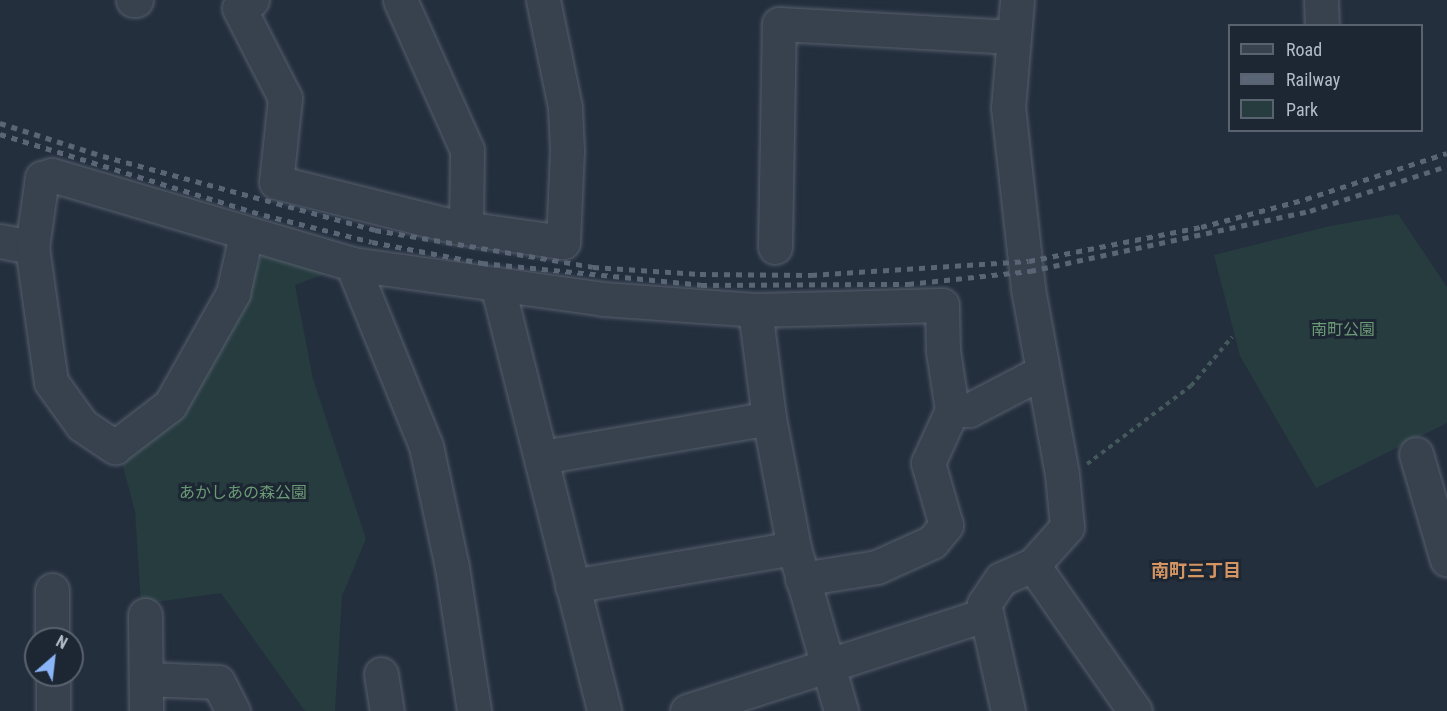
<!DOCTYPE html>
<meta charset="utf-8">
<style>
body{margin:0}
#map{position:relative;width:1447px;height:711px;overflow:hidden;background:#242f3e;font-family:"Roboto Condensed","Noto Sans JP",sans-serif}
div>[style]{position:absolute}
.green>*{inset:0;background:#263c3f}
.path>*{height:4px;margin-top:-2px;transform-origin:0;background:repeating-linear-gradient(90deg,#44595c 0 4.5px,transparent 0 9px)}
.roads{filter:drop-shadow(0 0 2px #565f6c) drop-shadow(0 0 2px #565f6c)}
.minor>*{height:33px;margin:-16.5px;padding:0 16.5px;transform-origin:16.5px;border-radius:16.5px;background:#38414e}
.rail>*{height:4.5px;margin-top:-2.25px;transform-origin:0;background:repeating-linear-gradient(90deg,#5a6575 0 6px,transparent 0 12px)}
span{translate:-50% -50%;white-space:nowrap;text-align:center;line-height:1.15;-webkit-text-stroke:6px #1d2633;paint-order:stroke}
.park-label{font-size:16px;color:#6b9a76}
.neighbourhood-label{font-size:18px;color:#d59563;font-weight:700}
.legend{position:absolute;left:1228px;top:24px;width:195px;height:108px;box-sizing:border-box;background:#1d2633;border:2px solid #59626f;margin:0;padding:8px 10px;list-style:none;font-size:18px;color:#b4bcc9}
.legend li{display:flex;align-items:center;gap:12px;height:30px}
.legend b{width:30px;border:2px solid #59626f}
.north{position:absolute;left:24px;top:627px;width:60px;height:60px;box-sizing:border-box;background:#1d2633;border:2px solid #59626f;border-radius:50%;rotate:28deg;font-size:16px;font-weight:700;line-height:24px;text-align:center;color:#b4bcc9}
.north::after{content:'';display:block;margin:auto;width:21px;height:27px;background:#8ab4f8;clip-path:polygon(50% 0,100% 100%,50% 72%,0 100%)}
</style>
<div id="map">
<div class="green">
<i style="clip-path:polygon(1398px 214px,1447px 287px,1447px 423px,1316px 488px,1240px 356px,1214px 255px,1330px 226px)"></i>
<i style="clip-path:polygon(267px 248px,333px 271px,295px 285px,313px 379px,366px 539px,342px 596px,335px 711px,305px 711px,221px 593px,141px 604px,135px 511px,122px 463px,174px 418px)"></i>
</div>
<div class="path">
<i style="left:1087px;top:464px;width:130px;rotate:-36.9deg"></i>
<i style="left:1191px;top:386px;width:64px;rotate:-50.1deg"></i>
</div>
<div class="roads">
<div class="minor">
<i style="left:133px;top:0;width:3px"></i>
<i style="left:252px;top:0;width:15px;rotate:148deg"></i>
<i style="left:239px;top:8px;width:101px;rotate:62.9deg"></i>
<i style="left:285px;top:98px;width:84px;rotate:96.1deg"></i>
<i style="left:276px;top:182px;width:187px;rotate:14deg"></i>
<i style="left:457px;top:227px;width:107px;rotate:8.1deg"></i>
<i style="left:563px;top:242px;width:92px;rotate:-87.5deg"></i>
<i style="left:567px;top:150px;width:43px;rotate:-92.7deg"></i>
<i style="left:565px;top:107px;width:109px;rotate:-101.6deg"></i>
<i style="left:400px;top:0;width:164px;rotate:65.9deg"></i>
<i style="left:467px;top:150px;width:78px;rotate:90.7deg"></i>
<i style="left:1321px;top:0;width:26px;rotate:88deg"></i>
<i style="left:0;top:241px;width:33px;rotate:11deg"></i>
<i style="left:32px;top:247px;width:70px;rotate:-81.8deg"></i>
<i style="left:42px;top:178px;width:10px;rotate:-17deg"></i>
<i style="left:52px;top:175px;width:313px;rotate:16.5deg"></i>
<i style="left:352px;top:264px;width:253px;rotate:7.9deg"></i>
<i style="left:603px;top:299px;width:152px;rotate:4.1deg"></i>
<i style="left:755px;top:310px;width:187px;rotate:-1.5deg"></i>
<i style="left:942px;top:305px;width:46px;rotate:88.8deg"></i>
<i style="left:943px;top:351px;width:60px;rotate:81.3deg"></i>
<i style="left:952px;top:410px;width:58px;rotate:114.4deg"></i>
<i style="left:928px;top:463px;width:65px;rotate:73.8deg"></i>
<i style="left:946px;top:525px;width:22px;rotate:129deg"></i>
<i style="left:932px;top:542px;width:60px;rotate:155.6deg"></i>
<i style="left:877px;top:567px;width:76px;rotate:170.9deg"></i>
<i style="left:32px;top:247px;width:136px;rotate:82deg"></i>
<i style="left:51px;top:382px;width:53px;rotate:54.2deg"></i>
<i style="left:82px;top:425px;width:40px;rotate:34deg"></i>
<i style="left:115px;top:447px;width:69px;rotate:-37.4deg"></i>
<i style="left:170px;top:405px;width:129px;rotate:-60.6deg"></i>
<i style="left:233px;top:293px;width:59px;rotate:-77.4deg"></i>
<i style="left:775px;top:247px;width:223px;rotate:-89deg"></i>
<i style="left:779px;top:24px;width:235px;rotate:3.2deg"></i>
<i style="left:352px;top:264px;width:196px;rotate:67.9deg"></i>
<i style="left:426px;top:446px;width:124px;rotate:77.9deg"></i>
<i style="left:452px;top:567px;width:146px;rotate:81.3deg"></i>
<i style="left:497px;top:284px;width:440px;rotate:75.9deg"></i>
<i style="left:755px;top:310px;width:109px;rotate:82.6deg"></i>
<i style="left:769px;top:418px;width:132px;rotate:79.1deg"></i>
<i style="left:794px;top:548px;width:170px;rotate:73.9deg"></i>
<i style="left:952px;top:410px;width:17px"></i>
<i style="left:969px;top:410px;width:80px;rotate:-27.5deg"></i>
<i style="left:1416px;top:454px;width:110px;rotate:73.7deg"></i>
<i style="left:542px;top:457px;width:230px;rotate:-9.7deg"></i>
<i style="left:1033px;top:565px;width:178px;rotate:55.1deg"></i>
<i style="left:572px;top:586px;width:225px;rotate:-9.7deg"></i>
<i style="left:52px;top:590px;width:49px;rotate:90deg"></i>
<i style="left:145px;top:615px;width:96px;rotate:89.4deg"></i>
<i style="left:381px;top:674px;width:37px;rotate:81deg"></i>
<i style="left:53px;top:675px;width:36px;rotate:90deg"></i>
<i style="left:146px;top:679px;width:72px;rotate:2.4deg"></i>
<i style="left:218px;top:682px;width:33px;rotate:63deg"></i>
<i style="left:687px;top:711px;width:312px;rotate:-17.9deg"></i>
<i style="left:1008px;top:711px;width:110px;rotate:-102.6deg"></i>
<i style="left:984px;top:604px;width:30px;rotate:-56deg"></i>
<i style="left:1001px;top:579px;width:35px;rotate:-24deg"></i>
<i style="left:1033px;top:565px;width:51px;rotate:-48.2deg"></i>
<i style="left:1067px;top:527px;width:53px;rotate:-95.4deg"></i>
<i style="left:1062px;top:474px;width:189px;rotate:-100.4deg"></i>
<i style="left:1028px;top:288px;width:181px;rotate:-96.3deg"></i>
<i style="left:1008px;top:108px;width:108px;rotate:-85.2deg"></i>
</div>
</div>
<div class="rail">
<i style="left:0;top:123px;width:108px;rotate:17.8deg"></i>
<i style="left:103px;top:156px;width:282px;rotate:15.2deg"></i>
<i style="left:375px;top:230px;width:221px;rotate:9.6deg"></i>
<i style="left:593px;top:267px;width:107px;rotate:3.7deg"></i>
<i style="left:700px;top:274px;width:111px;rotate:0.5deg"></i>
<i style="left:811px;top:275px;width:218px;rotate:-3.7deg"></i>
<i style="left:1029px;top:261px;width:175px;rotate:-11.2deg"></i>
<i style="left:1201px;top:227px;width:109px;rotate:-14.9deg"></i>
<i style="left:1306px;top:199px;width:148px;rotate:-18.1deg"></i>
<i style="left:0;top:134px;width:276px;rotate:17.1deg"></i>
<i style="left:264px;top:215px;width:111px;rotate:14deg"></i>
<i style="left:372px;top:242px;width:112px;rotate:10.8deg"></i>
<i style="left:482px;top:263px;width:220px;rotate:5.7deg"></i>
<i style="left:701px;top:285px;width:207px;rotate:-0.3deg"></i>
<i style="left:908px;top:284px;width:123px;rotate:-6.1deg"></i>
<i style="left:1030px;top:271px;width:286px;rotate:-12.1deg"></i>
<i style="left:1310px;top:211px;width:144px;rotate:-18.2deg"></i>
</div>
<div class="park-label">
<span style="left:1343px;top:330px">南町公園</span>
<span style="left:243px;top:493px">あかしあの森公園</span>
</div>
<div class="neighbourhood-label">
<span style="left:1196px;top:571px">南町三丁目</span>
</div>
<ul class="legend">
<li><b style="height:8px;background:#38414e"></b>Road</li>
<li><b style="height:8px;background:#5a6575"></b>Railway</li>
<li><b style="height:16px;background:#263c3f"></b>Park</li>
</ul>
<div class="north">N</div>
</div>
